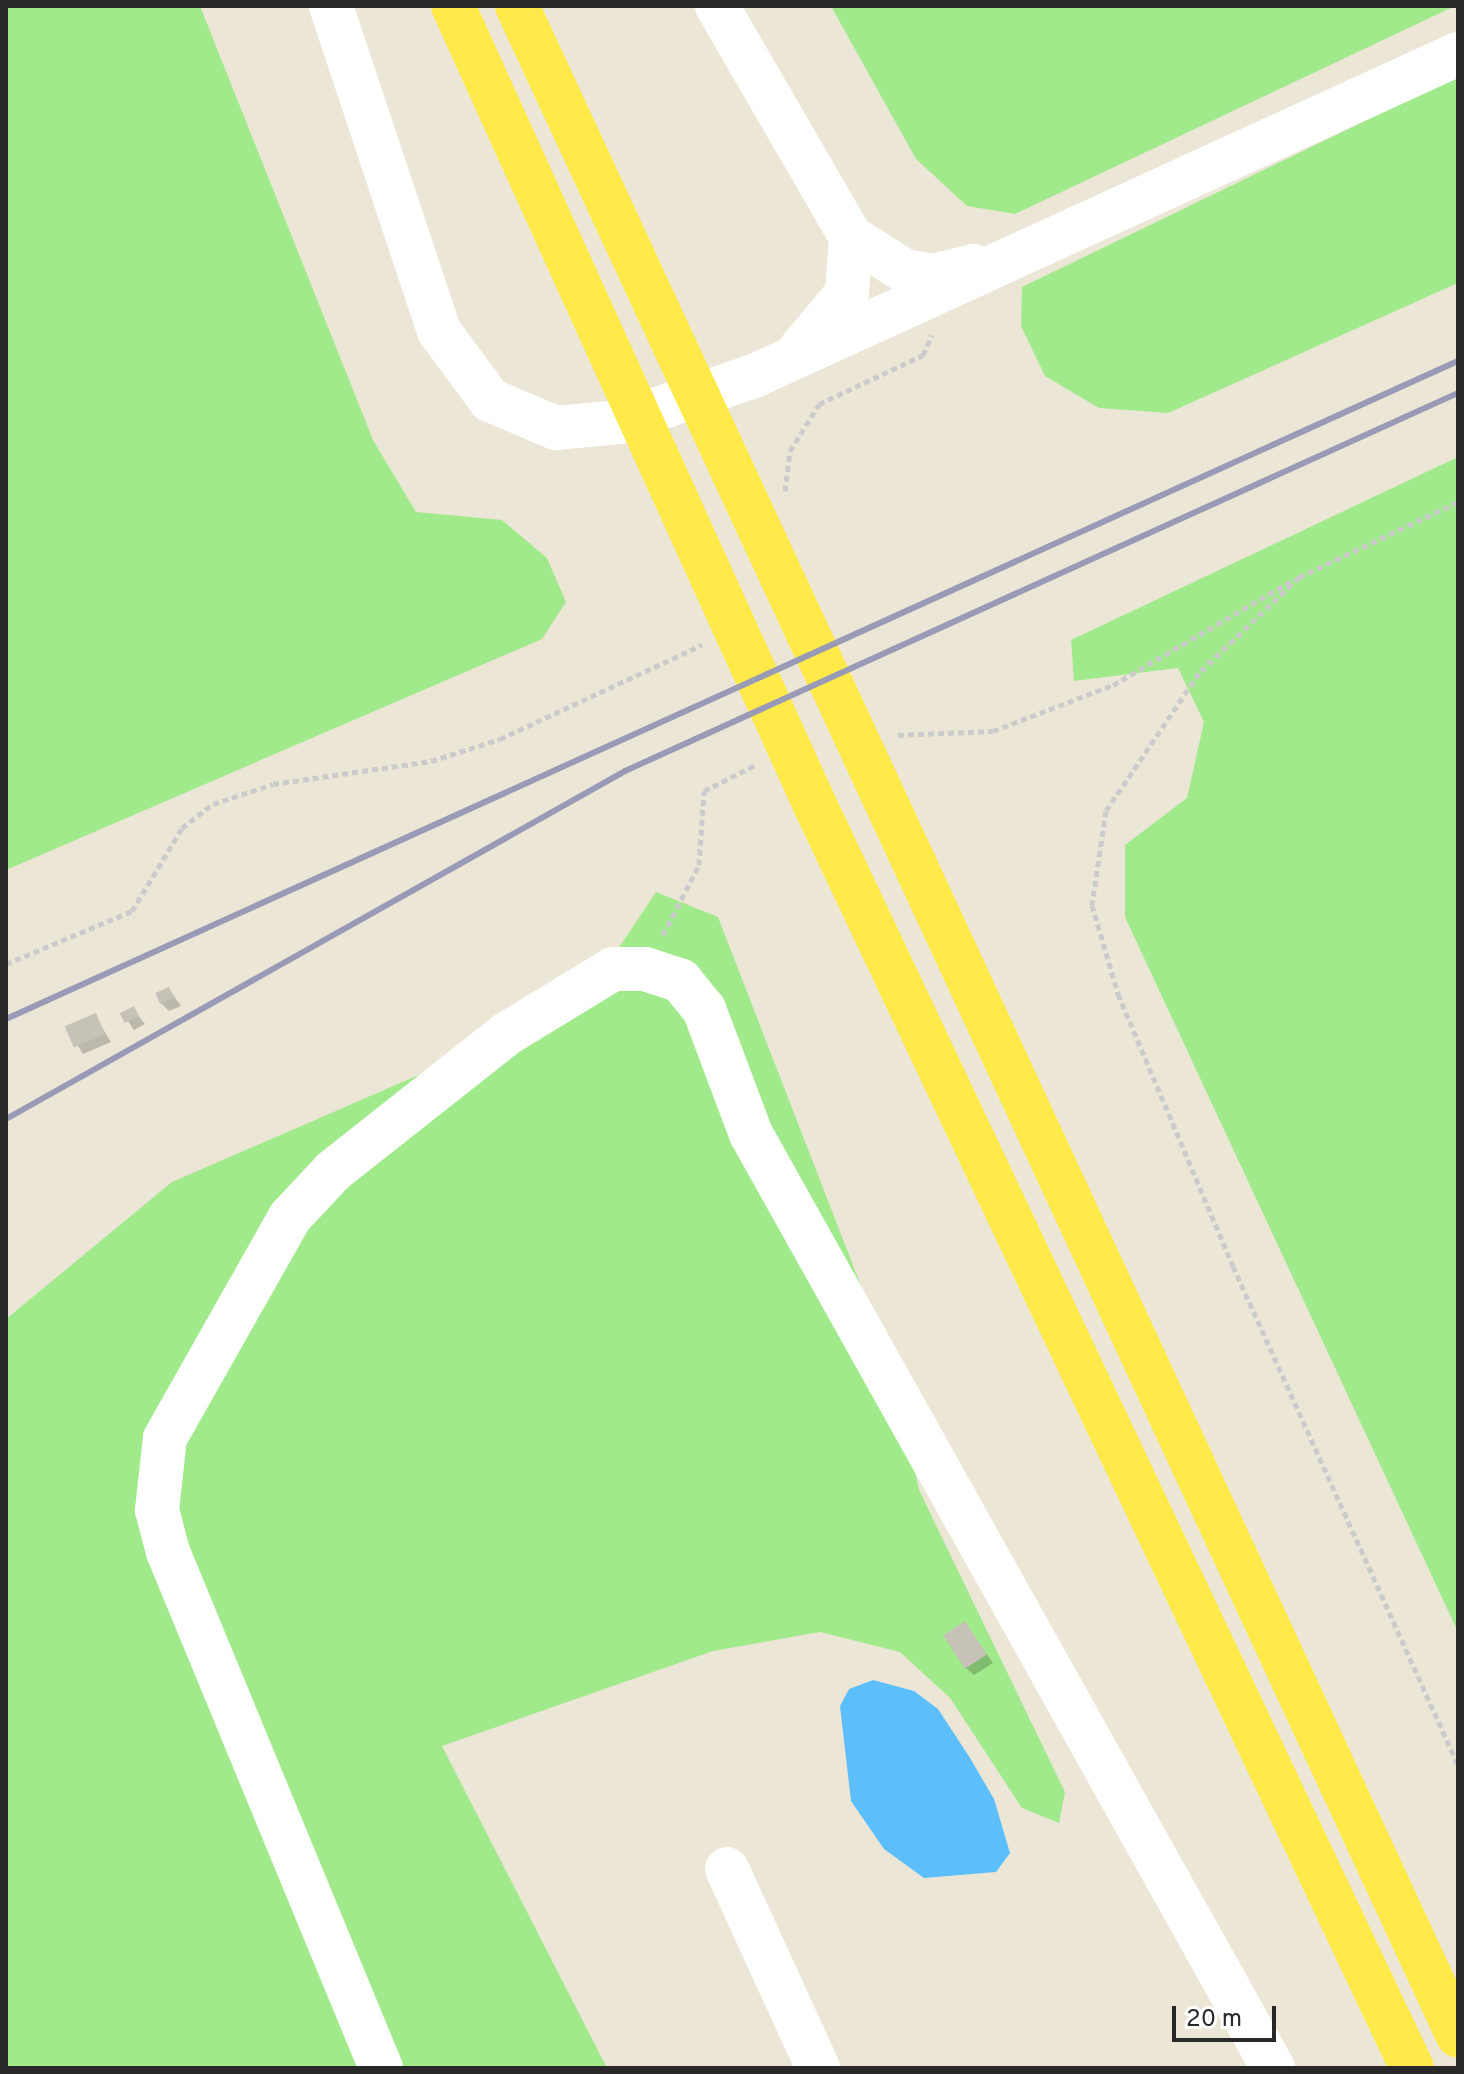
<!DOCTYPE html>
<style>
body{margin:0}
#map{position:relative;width:1464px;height:2074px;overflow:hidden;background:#ece6d7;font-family:Overpass,sans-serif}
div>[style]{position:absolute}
.green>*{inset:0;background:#a1ea8c}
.water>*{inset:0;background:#5cbffc}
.shadow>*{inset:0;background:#0003}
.building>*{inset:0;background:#c7c2b7;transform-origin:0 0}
.path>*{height:5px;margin-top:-2.5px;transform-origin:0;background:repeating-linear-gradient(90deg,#cbcbcb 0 6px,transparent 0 10px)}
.minor>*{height:44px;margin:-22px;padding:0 22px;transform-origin:22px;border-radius:22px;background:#fff}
.major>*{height:44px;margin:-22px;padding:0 22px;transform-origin:22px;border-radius:22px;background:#ffea49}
.rail>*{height:6px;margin:-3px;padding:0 3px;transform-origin:3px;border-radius:3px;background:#999ab5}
span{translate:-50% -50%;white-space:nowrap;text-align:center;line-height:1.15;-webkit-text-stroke:8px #fff;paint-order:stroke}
.frame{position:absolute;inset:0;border:8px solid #282828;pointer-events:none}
.scale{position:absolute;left:1172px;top:2006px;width:104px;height:36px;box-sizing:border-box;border:4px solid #282828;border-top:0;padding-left:10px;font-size:24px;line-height:28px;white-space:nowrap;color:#282828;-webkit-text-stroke:6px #fff;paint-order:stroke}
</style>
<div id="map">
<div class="green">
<i style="clip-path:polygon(6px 6px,200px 6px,373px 440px,416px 512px,502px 520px,547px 558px,566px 602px,542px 639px,6px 870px)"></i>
<i style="clip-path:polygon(831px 6px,1455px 6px,1015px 214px,967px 206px,916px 159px)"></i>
<i style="clip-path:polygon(1458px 76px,1458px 283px,1168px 413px,1099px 408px,1045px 376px,1021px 326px,1022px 287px)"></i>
<i style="clip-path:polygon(1458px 457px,1458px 1632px,1125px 917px,1125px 845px,1187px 798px,1204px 722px,1178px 668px,1074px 681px,1071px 640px)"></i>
<i style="clip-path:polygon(656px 892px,718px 917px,894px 1371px,919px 1490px,1065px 1792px,1059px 1823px,1022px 1808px,950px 1698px,900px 1652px,820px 1632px,713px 1651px,442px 1746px,607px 2068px,6px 2068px,6px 1319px,172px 1182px,490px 1044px,590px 991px)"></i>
</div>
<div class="water">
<i style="clip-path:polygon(873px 1680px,914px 1691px,938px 1709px,970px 1758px,994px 1799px,1010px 1853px,996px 1872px,924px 1878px,884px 1849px,851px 1801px,840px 1706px,849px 1689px)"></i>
</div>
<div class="shadow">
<i style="clip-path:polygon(169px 989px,181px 1006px,169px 1011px,161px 1003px)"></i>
<i style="clip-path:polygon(133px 1009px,145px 1024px,134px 1030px,123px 1014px)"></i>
<i style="clip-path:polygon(95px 1016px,111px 1042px,83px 1054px,67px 1028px)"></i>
<i style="clip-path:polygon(964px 1623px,993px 1663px,974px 1675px,966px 1668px)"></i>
</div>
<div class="building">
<i style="left:169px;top:987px;width:12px;height:15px;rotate:66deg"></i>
<i style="left:134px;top:1006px;width:11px;height:16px;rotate:63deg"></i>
<i style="left:96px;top:1013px;width:23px;height:34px;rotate:67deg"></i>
<i style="left:965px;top:1621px;width:40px;height:26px;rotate:57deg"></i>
</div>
<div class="path">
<i style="left:785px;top:491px;width:40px;rotate:-82.9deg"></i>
<i style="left:790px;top:451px;width:55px;rotate:-58.3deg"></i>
<i style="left:819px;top:404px;width:115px;rotate:-25.2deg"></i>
<i style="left:923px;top:355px;width:22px;rotate:-66deg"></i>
<i style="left:1458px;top:502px;width:176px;rotate:154.7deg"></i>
<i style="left:1299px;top:577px;width:139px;rotate:136.2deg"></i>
<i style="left:1199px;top:673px;width:166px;rotate:124deg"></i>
<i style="left:1106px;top:811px;width:95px;rotate:98.5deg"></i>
<i style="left:1092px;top:905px;width:93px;rotate:73.7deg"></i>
<i style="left:1118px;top:994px;width:295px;rotate:67.1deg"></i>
<i style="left:1233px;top:1266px;width:547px;rotate:65.73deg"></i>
<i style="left:898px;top:735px;width:95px;rotate:-2.4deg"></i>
<i style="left:993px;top:731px;width:129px;rotate:-21deg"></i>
<i style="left:1113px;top:685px;width:207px;rotate:-30.2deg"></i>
<i style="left:663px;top:935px;width:79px;rotate:-62.8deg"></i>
<i style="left:699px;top:865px;width:74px;rotate:-86.1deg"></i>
<i style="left:704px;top:791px;width:57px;rotate:-27deg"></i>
<i style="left:6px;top:964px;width:137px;rotate:-22.8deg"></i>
<i style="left:132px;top:911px;width:97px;rotate:-58.9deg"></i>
<i style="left:182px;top:828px;width:39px;rotate:-38deg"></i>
<i style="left:213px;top:804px;width:63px;rotate:-18.4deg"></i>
<i style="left:273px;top:784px;width:160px;rotate:-8.3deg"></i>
<i style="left:431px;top:761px;width:72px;rotate:-17.7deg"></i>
<i style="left:500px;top:739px;width:223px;rotate:-25deg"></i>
</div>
<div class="minor">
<i style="left:331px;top:6px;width:342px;rotate:71.6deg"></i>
<i style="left:439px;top:331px;width:86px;rotate:53.5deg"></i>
<i style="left:490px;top:400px;width:72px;rotate:23deg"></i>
<i style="left:556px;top:428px;width:63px;rotate:-5.4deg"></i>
<i style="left:619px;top:422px;width:143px;rotate:-18.8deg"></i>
<i style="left:754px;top:376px;width:774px;rotate:-24.58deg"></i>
<i style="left:717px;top:6px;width:267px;rotate:59.9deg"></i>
<i style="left:851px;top:237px;width:64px;rotate:32.2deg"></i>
<i style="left:905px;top:271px;width:27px;rotate:10deg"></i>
<i style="left:932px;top:276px;width:42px;rotate:-13.7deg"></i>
<i style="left:801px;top:348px;width:72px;rotate:-50.1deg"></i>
<i style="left:847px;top:293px;width:56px;rotate:-85.9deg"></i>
<i style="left:727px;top:1869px;width:219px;rotate:65.4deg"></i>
<i style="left:381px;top:2068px;width:558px;rotate:-112.43deg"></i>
<i style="left:168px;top:1552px;width:43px;rotate:-104.7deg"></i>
<i style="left:157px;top:1510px;width:72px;rotate:-83.7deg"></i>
<i style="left:165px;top:1438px;width:254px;rotate:-60.5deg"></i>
<i style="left:290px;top:1217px;width:63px;rotate:-46.9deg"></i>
<i style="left:333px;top:1171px;width:223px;rotate:-38.3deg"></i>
<i style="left:508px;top:1033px;width:123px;rotate:-31.4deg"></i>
<i style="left:613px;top:969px;width:32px"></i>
<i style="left:645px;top:969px;width:38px;rotate:18deg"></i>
<i style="left:681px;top:981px;width:36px;rotate:51deg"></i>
<i style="left:704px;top:1009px;width:134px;rotate:69.4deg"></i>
<i style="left:751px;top:1134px;width:1070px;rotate:60.8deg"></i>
</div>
<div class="major">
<i style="left:453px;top:6px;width:877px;rotate:65.63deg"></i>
<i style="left:815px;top:805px;width:1397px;rotate:64.7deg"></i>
<i style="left:517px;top:6px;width:2237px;rotate:65.13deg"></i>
</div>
<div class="rail">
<i style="left:6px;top:1019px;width:1594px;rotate:-24.38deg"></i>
<i style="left:6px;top:1119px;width:710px;rotate:-29.34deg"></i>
<i style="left:625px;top:771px;width:915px;rotate:-24.41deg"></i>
</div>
<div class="frame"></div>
<div class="scale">20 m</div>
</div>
